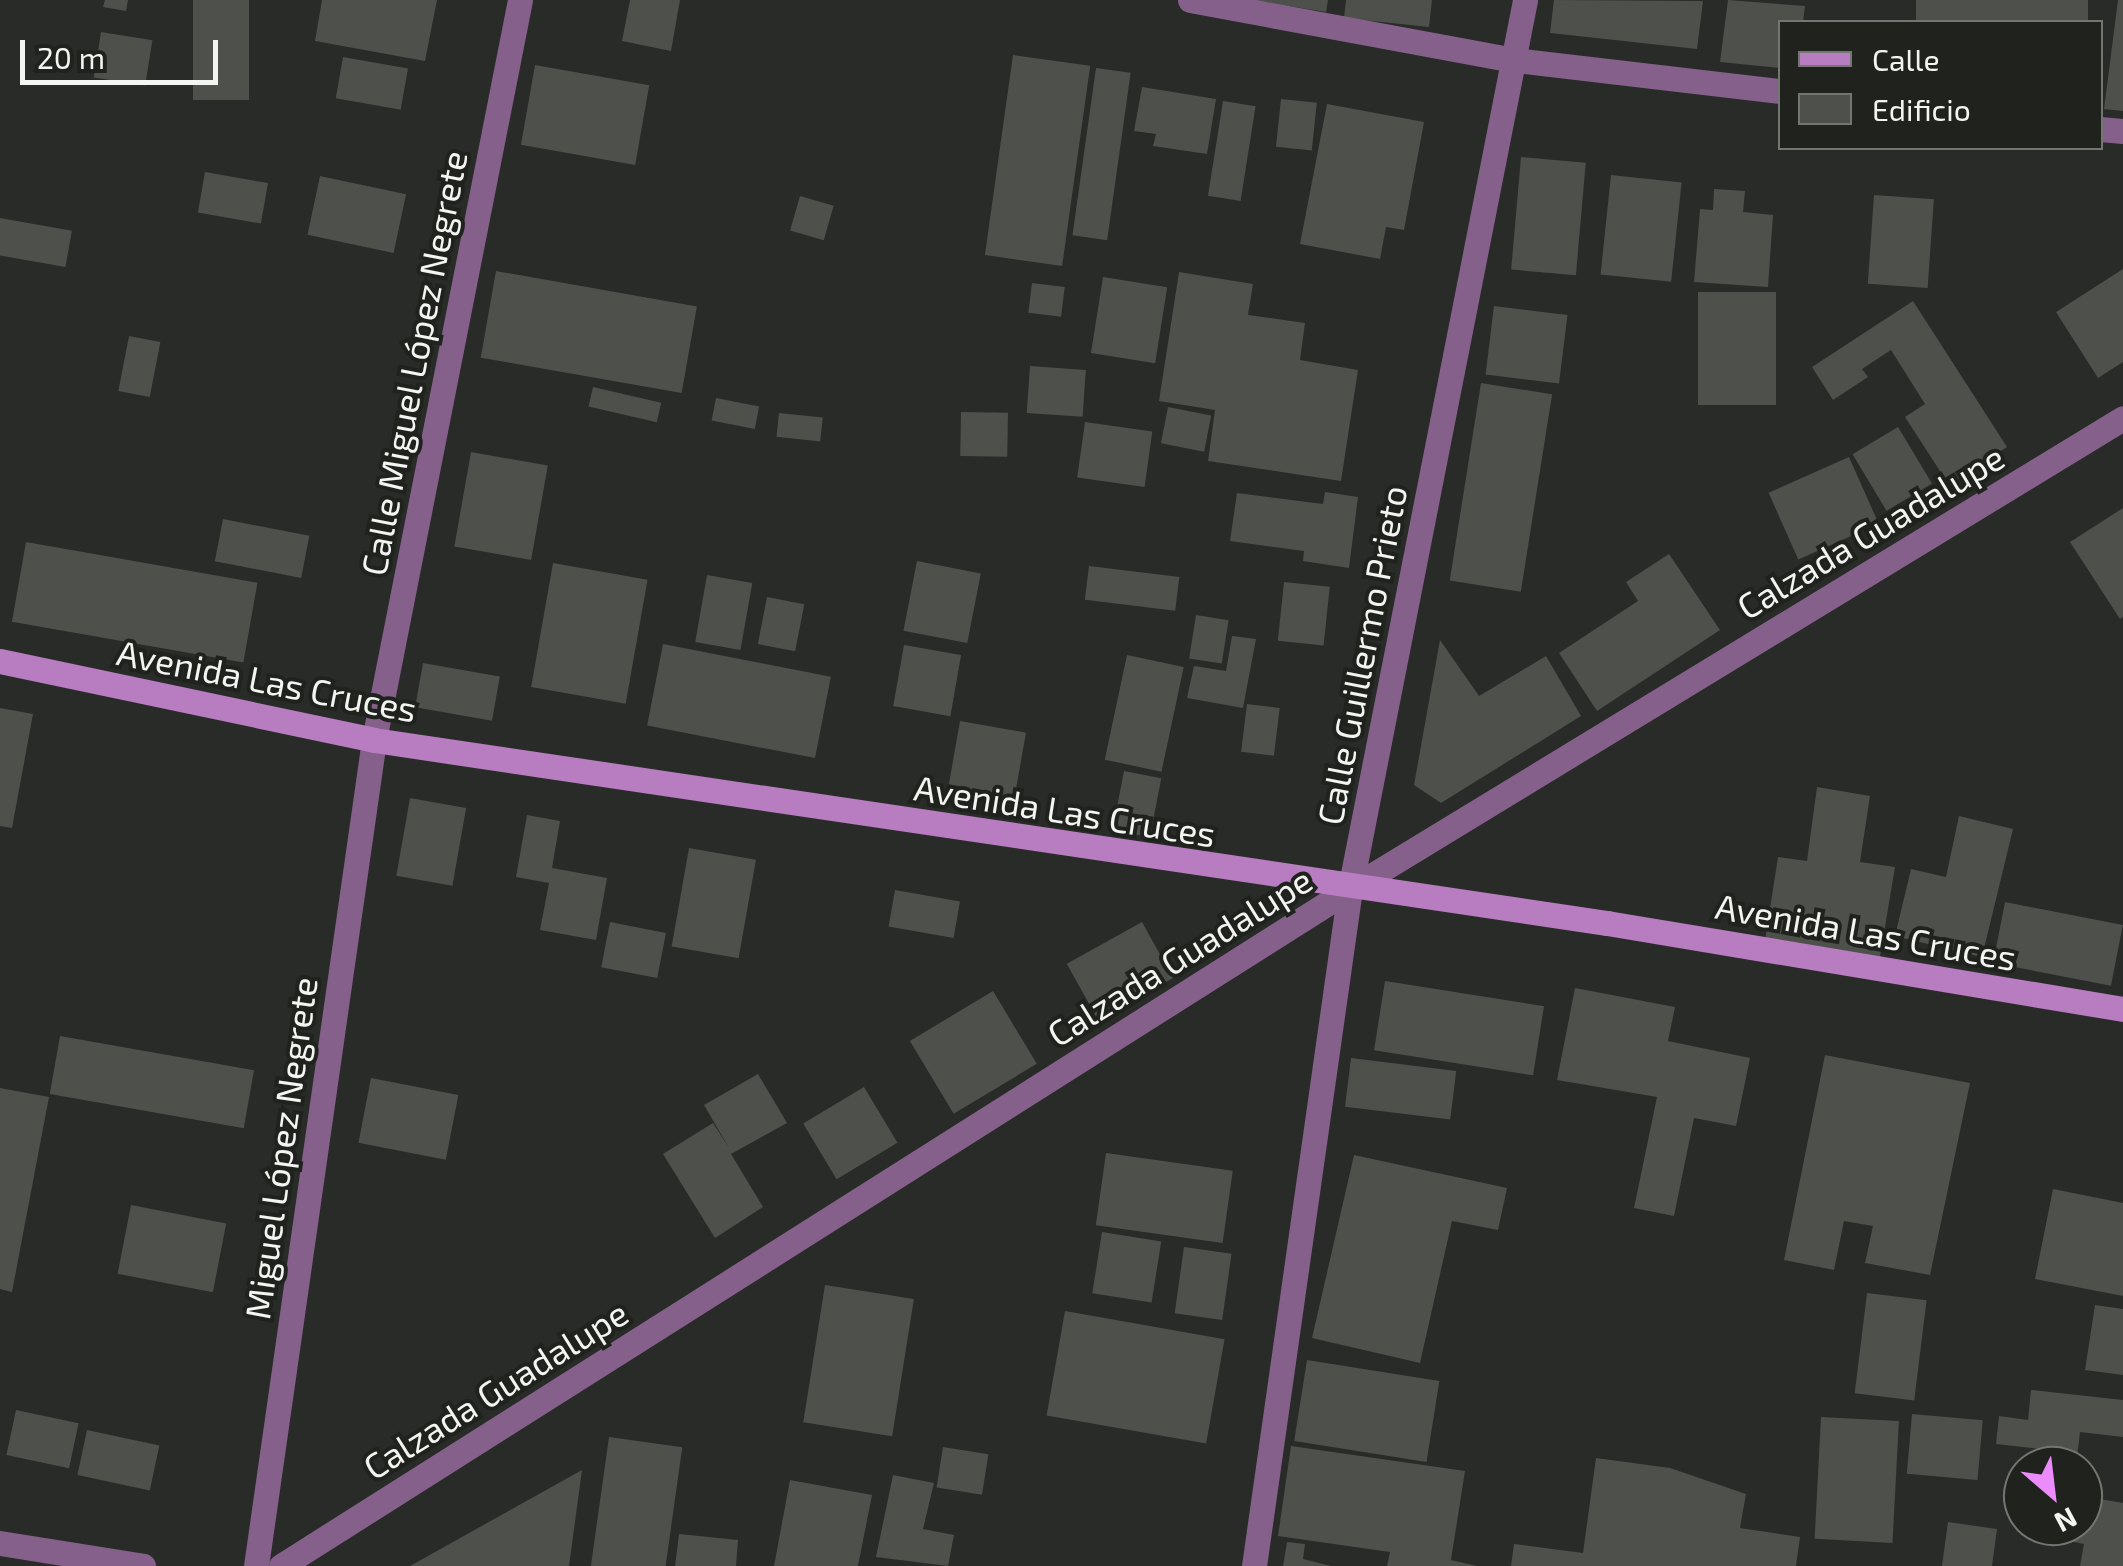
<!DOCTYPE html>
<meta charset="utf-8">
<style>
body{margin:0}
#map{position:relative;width:2123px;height:1566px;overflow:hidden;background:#282b27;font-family:"Exo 2",sans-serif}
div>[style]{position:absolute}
.building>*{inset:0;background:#4d504b;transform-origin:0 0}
.street>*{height:25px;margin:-12.5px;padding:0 12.5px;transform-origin:12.5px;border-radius:12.5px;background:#85608a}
.secondary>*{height:25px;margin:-12.5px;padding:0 12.5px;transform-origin:12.5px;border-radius:12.5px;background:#b87cc0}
span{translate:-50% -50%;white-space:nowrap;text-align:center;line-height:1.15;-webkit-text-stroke:8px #1f221d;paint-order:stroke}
.street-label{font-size:35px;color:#f3f5f2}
.legend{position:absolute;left:1778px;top:20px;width:325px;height:130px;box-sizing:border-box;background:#1f221d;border:2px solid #747672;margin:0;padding:12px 18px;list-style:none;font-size:30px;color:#f3f5f2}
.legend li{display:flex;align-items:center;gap:20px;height:50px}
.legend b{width:50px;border:2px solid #747672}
.north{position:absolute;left:2003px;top:1446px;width:100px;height:100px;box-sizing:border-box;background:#1f221d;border:2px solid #747672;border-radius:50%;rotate:152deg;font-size:28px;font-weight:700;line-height:40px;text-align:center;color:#f3f5f2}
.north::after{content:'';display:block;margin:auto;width:35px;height:45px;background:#ec8cfa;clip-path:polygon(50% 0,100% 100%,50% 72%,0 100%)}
.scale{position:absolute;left:20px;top:40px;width:198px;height:45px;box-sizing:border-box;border:5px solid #f3f5f2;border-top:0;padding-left:12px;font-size:30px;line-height:35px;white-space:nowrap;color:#f3f5f2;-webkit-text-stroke:8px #1f221d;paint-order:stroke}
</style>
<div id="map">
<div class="building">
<i style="clip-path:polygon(105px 0,128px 0,126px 11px,103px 7px)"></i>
<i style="left:193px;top:0;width:56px;height:100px"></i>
<i style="clip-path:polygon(322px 0,437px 0,425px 61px,315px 41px)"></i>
<i style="clip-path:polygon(630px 0,680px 0,671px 51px,622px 41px)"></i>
<i style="clip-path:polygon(1252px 0,1328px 0,1326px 12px)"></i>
<i style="clip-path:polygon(1346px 0,1432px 0,1429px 27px,1344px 18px)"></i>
<i style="clip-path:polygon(1554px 0,1703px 1px,1697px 49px,1550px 33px)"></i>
<i style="clip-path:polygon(1728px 0,1805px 6px,1803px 22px,1780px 22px,1780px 68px,1720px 62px)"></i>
<i style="left:1916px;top:0;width:172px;height:22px"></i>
<i style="clip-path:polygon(2118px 0,2123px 0,2123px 111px,2104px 109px)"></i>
<i style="left:101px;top:32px;width:52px;height:46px;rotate:9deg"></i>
<i style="left:1013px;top:55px;width:78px;height:202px;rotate:8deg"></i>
<i style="left:343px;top:57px;width:66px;height:42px;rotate:10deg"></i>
<i style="left:535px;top:65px;width:116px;height:81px;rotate:10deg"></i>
<i style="left:1096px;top:68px;width:35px;height:169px;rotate:8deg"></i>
<i style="clip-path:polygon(1142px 87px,1216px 99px,1207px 154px,1153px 146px,1156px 134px,1134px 131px)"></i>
<i style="left:1281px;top:99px;width:36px;height:48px;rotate:6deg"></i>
<i style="left:1223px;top:101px;width:33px;height:96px;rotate:9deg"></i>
<i style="clip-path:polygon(1327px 104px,1424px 122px,1404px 230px,1386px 227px,1380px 259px,1300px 244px)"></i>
<i style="left:1521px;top:157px;width:65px;height:113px;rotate:5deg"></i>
<i style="left:205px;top:172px;width:64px;height:41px;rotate:10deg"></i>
<i style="left:1611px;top:175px;width:71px;height:100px;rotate:6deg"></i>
<i style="left:320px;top:176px;width:88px;height:60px;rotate:12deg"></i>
<i style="clip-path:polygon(1714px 189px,1745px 191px,1743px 212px,1773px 215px,1768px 287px,1694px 282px,1700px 209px,1713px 210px)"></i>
<i style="left:1874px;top:195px;width:60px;height:89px;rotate:4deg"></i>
<i style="left:800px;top:196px;width:35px;height:36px;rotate:16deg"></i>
<i style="left:0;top:218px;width:73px;height:37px;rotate:10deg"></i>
<i style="clip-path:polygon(2123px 269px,2123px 362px,2098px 378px,2056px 312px)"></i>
<i style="left:496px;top:271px;width:204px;height:88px;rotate:10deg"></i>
<i style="clip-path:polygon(1179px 272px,1253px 284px,1248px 315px,1305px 323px,1300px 360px,1358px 370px,1341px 481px,1208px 461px,1215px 410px,1159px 401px)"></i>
<i style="left:1103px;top:277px;width:65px;height:77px;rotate:9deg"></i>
<i style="left:1032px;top:283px;width:33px;height:30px;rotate:7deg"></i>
<i style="left:1698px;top:292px;width:78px;height:113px"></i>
<i style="clip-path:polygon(1913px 301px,2007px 447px,1949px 485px,1905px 417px,1925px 404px,1891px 350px,1862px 369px,1868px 377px,1833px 400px,1812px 367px)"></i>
<i style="left:1494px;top:306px;width:74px;height:69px;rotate:7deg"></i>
<i style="left:129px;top:336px;width:32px;height:56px;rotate:11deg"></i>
<i style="left:1030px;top:366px;width:56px;height:47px;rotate:4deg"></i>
<i style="left:1481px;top:383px;width:72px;height:200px;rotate:9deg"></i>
<i style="left:593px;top:387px;width:70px;height:20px;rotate:13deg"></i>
<i style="left:716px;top:398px;width:44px;height:23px;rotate:11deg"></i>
<i style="left:1168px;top:407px;width:44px;height:37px;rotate:11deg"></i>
<i style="left:961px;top:412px;width:47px;height:44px;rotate:1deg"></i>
<i style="left:779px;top:413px;width:44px;height:24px;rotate:6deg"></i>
<i style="left:1085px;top:422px;width:68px;height:56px;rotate:8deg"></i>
<i style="left:1898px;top:427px;width:66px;height:53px;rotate:59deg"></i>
<i style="left:471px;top:452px;width:78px;height:96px;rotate:10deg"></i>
<i style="left:1849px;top:457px;width:73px;height:88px;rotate:66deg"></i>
<i style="clip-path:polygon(1325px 492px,1358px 497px,1349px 568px,1303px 561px,1304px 551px,1230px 541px,1237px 493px,1323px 504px)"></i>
<i style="clip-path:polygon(2123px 508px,2123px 617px,2120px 619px,2070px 542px)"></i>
<i style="left:223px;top:519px;width:88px;height:43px;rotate:11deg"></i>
<i style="left:26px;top:542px;width:235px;height:81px;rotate:10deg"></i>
<i style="clip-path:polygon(1669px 554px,1720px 630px,1597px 711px,1559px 653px,1638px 601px,1626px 582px)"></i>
<i style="left:917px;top:561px;width:65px;height:71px;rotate:11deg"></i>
<i style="left:553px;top:563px;width:96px;height:126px;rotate:10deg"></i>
<i style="left:1089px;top:566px;width:91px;height:34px;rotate:7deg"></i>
<i style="left:707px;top:575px;width:46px;height:68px;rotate:10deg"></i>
<i style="left:1284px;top:582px;width:46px;height:59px;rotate:6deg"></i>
<i style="left:767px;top:597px;width:38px;height:48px;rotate:11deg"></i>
<i style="left:1196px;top:615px;width:33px;height:44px;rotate:9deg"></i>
<i style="clip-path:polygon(1232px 636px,1256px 639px,1243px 708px,1187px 698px,1194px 666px,1226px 671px)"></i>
<i style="clip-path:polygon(1440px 640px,1479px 696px,1546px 656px,1581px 716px,1441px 803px,1414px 785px)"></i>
<i style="left:663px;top:644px;width:171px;height:83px;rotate:11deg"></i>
<i style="left:904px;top:645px;width:58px;height:62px;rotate:10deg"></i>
<i style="left:1127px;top:655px;width:58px;height:107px;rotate:12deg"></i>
<i style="left:423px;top:663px;width:78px;height:45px;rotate:10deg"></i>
<i style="left:1247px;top:704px;width:33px;height:48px;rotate:7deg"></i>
<i style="clip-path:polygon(0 708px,33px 714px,12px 828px,0 826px)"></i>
<i style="left:960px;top:721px;width:67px;height:74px;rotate:10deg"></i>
<i style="left:1124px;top:771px;width:38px;height:60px;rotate:11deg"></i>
<i style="clip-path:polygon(1817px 787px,1870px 796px,1860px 862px,1895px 867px,1880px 957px,1765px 941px,1778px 857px,1807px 861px)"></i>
<i style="left:410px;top:798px;width:57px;height:79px;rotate:10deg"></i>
<i style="clip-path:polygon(527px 815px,560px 821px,552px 868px,607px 878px,596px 940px,540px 930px,549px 883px,516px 877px)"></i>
<i style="clip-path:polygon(1959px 816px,2013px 829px,1982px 957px,1895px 936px,1911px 869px,1946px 877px)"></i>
<i style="left:689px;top:848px;width:68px;height:100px;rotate:10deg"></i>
<i style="left:895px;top:890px;width:66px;height:37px;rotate:10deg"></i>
<i style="left:2005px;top:902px;width:120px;height:62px;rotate:11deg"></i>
<i style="left:610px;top:922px;width:57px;height:46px;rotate:11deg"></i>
<i style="left:1142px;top:922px;width:64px;height:86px;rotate:61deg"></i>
<i style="left:1385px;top:981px;width:161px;height:70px;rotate:9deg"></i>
<i style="clip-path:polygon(1575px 988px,1675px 1007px,1668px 1041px,1750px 1058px,1736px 1126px,1694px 1118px,1674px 1216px,1634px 1208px,1657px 1097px,1557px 1080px)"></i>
<i style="left:993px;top:991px;width:85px;height:97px;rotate:59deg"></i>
<i style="left:60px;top:1036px;width:197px;height:59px;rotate:10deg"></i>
<i style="clip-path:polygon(1825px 1055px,1970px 1083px,1930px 1275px,1865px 1263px,1873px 1226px,1844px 1221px,1834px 1270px,1784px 1260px)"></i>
<i style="left:1351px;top:1058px;width:106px;height:49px;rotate:7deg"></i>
<i style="clip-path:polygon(758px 1074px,787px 1123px,731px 1154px,763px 1207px,715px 1238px,663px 1154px,713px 1123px,729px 1148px,704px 1105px)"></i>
<i style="left:371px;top:1078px;width:89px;height:66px;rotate:11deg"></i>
<i style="left:864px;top:1087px;width:65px;height:71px;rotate:59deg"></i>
<i style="clip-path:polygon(0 1088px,49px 1097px,12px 1292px,0 1289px)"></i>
<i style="left:1106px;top:1153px;width:128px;height:73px;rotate:8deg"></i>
<i style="clip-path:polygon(1354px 1155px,1507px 1188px,1498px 1230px,1452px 1221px,1420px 1363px,1312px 1338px)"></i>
<i style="clip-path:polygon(2053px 1189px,2123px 1203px,2123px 1296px,2035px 1279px)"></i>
<i style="left:131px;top:1205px;width:97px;height:70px;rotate:11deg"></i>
<i style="left:1102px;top:1232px;width:60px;height:62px;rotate:9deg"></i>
<i style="left:1184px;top:1247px;width:48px;height:67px;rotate:8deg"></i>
<i style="left:825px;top:1285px;width:90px;height:139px;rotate:9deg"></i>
<i style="left:1867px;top:1293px;width:60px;height:101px;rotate:7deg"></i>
<i style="clip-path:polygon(2095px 1305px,2123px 1309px,2123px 1375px,2085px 1370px)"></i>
<i style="left:1065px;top:1311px;width:162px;height:106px;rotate:10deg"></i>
<i style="left:1307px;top:1360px;width:134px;height:82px;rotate:9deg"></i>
<i style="clip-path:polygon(2031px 1390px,2123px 1400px,2123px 1437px,2080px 1432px,2076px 1466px,2057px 1465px,2059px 1451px,1996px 1444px,1999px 1416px,2028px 1420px)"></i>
<i style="left:16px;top:1410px;width:64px;height:46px;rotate:12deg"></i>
<i style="left:1912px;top:1414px;width:71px;height:60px;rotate:5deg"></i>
<i style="left:1821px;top:1417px;width:78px;height:122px;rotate:3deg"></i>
<i style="left:87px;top:1430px;width:74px;height:46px;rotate:12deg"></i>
<i style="left:609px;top:1437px;width:74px;height:130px;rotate:8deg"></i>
<i style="clip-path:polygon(1291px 1446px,1465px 1471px,1451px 1560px,1477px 1566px,1387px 1566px,1390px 1552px,1278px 1536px)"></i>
<i style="left:943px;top:1447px;width:46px;height:41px;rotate:9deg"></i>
<i style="clip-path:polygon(1596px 1458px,1670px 1468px,1746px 1494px,1740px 1528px,1800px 1537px,1796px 1566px,1511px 1566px,1514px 1544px,1583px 1553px)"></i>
<i style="clip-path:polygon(582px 1470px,569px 1566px,410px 1566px)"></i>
<i style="clip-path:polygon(893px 1475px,934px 1483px,923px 1529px,954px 1535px,948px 1566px,876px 1557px)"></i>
<i style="clip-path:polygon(790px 1480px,872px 1495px,858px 1566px,774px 1566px)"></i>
<i style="clip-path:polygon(2083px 1496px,2123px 1503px,2123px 1566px,2080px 1566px,2084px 1544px,2053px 1538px,2056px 1526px,2083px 1526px)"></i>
<i style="clip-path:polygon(1948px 1522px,1997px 1529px,1992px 1566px,1942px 1566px)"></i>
<i style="clip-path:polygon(679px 1534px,738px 1540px,736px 1566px,675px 1566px)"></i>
<i style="clip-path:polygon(1287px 1542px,1305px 1544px,1303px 1559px,1331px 1566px,1283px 1566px)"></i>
</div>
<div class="street">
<i style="left:1190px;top:0;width:330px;rotate:10.5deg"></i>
<i style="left:1515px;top:60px;width:267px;rotate:6.7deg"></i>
<i style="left:2100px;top:129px;width:23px;rotate:5deg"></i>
<i style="left:0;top:1543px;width:145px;rotate:9.1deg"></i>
<i style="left:256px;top:1566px;width:834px;rotate:-81.87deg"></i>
<i style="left:374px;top:740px;width:754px;rotate:-78.84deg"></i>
<i style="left:281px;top:1566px;width:1265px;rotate:-32.35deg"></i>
<i style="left:1350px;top:889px;width:905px;rotate:-31.35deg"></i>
<i style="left:1254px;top:1566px;width:684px;rotate:-81.93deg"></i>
<i style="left:1350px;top:889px;width:906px;rotate:-78.86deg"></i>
</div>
<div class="secondary">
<i style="left:0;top:661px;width:382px;rotate:11.9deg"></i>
<i style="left:374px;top:740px;width:1247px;rotate:8.44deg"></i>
<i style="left:1607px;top:923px;width:523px;rotate:9.46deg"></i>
</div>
<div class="street-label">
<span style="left:413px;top:363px;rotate:-79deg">Calle Miguel López Negrete</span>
<span style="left:1870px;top:531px;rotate:-31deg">Calzada Guadalupe</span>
<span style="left:1361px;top:655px;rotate:-79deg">Calle Guillermo Prieto</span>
<span style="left:267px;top:680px;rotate:11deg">Avenida Las Cruces</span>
<span style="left:1065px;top:810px;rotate:9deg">Avenida Las Cruces</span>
<span style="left:1866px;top:931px;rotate:10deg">Avenida Las Cruces</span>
<span style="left:1179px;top:956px;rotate:-32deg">Calzada Guadalupe</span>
<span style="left:280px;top:1148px;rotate:-82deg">Miguel López Negrete</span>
<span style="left:495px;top:1389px;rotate:-32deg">Calzada Guadalupe</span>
</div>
<ul class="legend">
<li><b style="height:12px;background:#b87cc0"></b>Calle</li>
<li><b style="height:28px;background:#4d504b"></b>Edificio</li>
</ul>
<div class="north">N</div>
<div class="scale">20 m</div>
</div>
